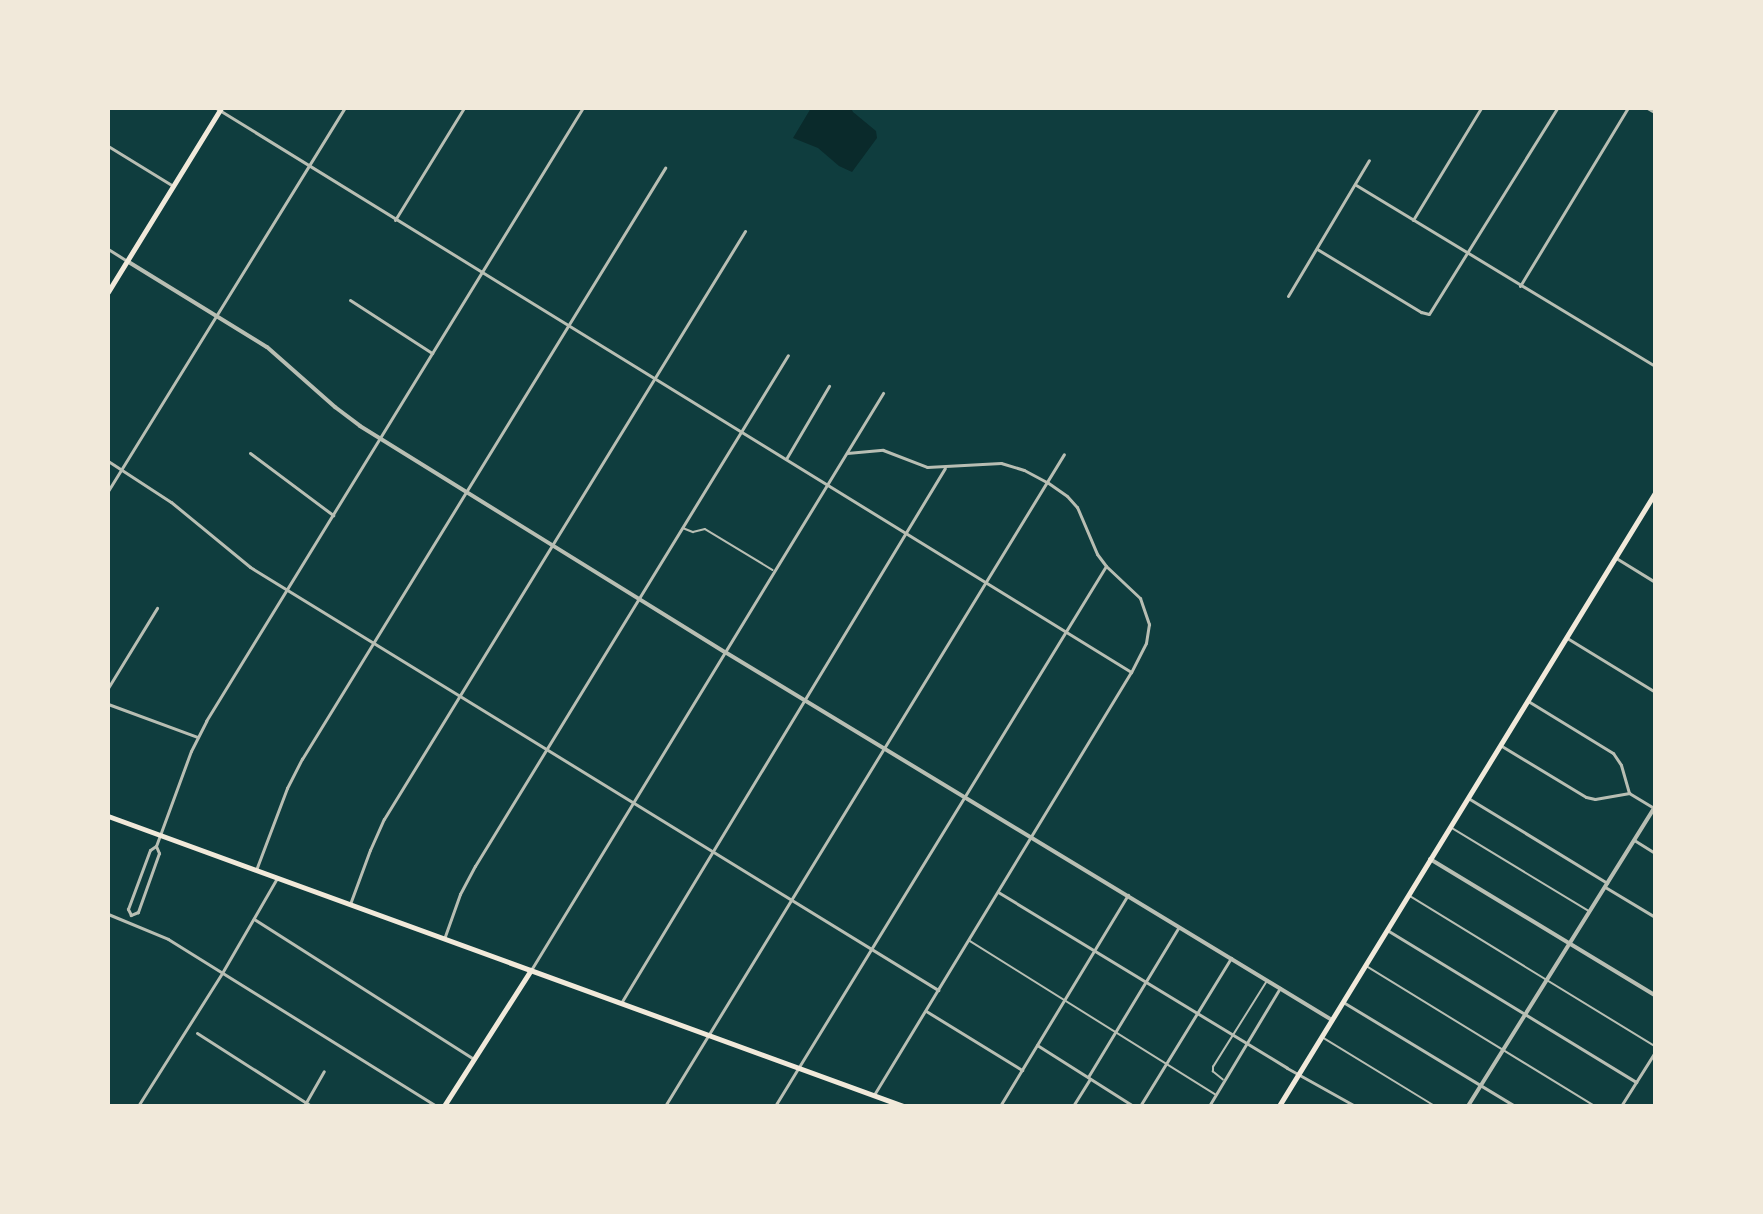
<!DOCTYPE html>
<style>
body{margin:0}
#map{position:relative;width:1763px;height:1214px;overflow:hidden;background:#0f3d3e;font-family:"Varela Round",sans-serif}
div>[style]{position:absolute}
.water>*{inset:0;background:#0a2a2b}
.service>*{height:1.5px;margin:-0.75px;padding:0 0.75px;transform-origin:0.75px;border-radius:0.75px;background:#b8beb3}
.minor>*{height:3px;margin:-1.5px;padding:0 1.5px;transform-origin:1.5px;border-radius:1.5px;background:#b8beb3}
.tertiary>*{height:4px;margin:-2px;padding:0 2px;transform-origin:2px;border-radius:2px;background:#b8beb3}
.secondary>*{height:4.5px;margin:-2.25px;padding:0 2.25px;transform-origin:2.25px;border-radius:2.25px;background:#f1e9da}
.primary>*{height:5px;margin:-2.5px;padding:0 2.5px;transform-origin:2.5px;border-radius:2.5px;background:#f1e9da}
span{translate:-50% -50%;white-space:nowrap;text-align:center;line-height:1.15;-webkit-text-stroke:4.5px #f1e9da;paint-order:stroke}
.frame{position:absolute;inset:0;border:110px solid #f1e9da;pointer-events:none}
</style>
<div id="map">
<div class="water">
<i style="clip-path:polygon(811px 108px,851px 108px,853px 112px,876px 131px,877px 138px,852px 172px,839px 166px,818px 148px,793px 138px)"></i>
</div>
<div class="service">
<i style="left:683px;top:528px;width:11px;rotate:22deg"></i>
<i style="left:693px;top:532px;width:12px;rotate:-14deg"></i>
<i style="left:705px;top:529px;width:79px;rotate:31.1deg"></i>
<i style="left:1452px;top:828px;width:160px;rotate:31.2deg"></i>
<i style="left:1410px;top:896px;width:287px;rotate:31.5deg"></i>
<i style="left:970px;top:941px;width:289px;rotate:32deg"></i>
<i style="left:1368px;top:967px;width:266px;rotate:31.5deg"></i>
<i style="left:1322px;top:1037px;width:132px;rotate:31.4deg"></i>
<i style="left:1223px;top:1080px;width:13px;rotate:-141deg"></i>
<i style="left:1213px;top:1072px;width:5px;rotate:-90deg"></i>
<i style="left:1213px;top:1067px;width:102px;rotate:-57.9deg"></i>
</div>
<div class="minor">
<i style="left:216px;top:108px;width:1075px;rotate:31.65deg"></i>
<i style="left:108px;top:146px;width:76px;rotate:31.6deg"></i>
<i style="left:1356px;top:185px;width:350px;rotate:31.2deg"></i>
<i style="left:395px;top:220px;width:132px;rotate:-58.4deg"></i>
<i style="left:1413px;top:220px;width:131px;rotate:-58.7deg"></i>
<i style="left:108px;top:249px;width:22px;rotate:32deg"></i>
<i style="left:1317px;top:249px;width:122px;rotate:31.2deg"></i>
<i style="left:1421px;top:312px;width:8px;rotate:14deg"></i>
<i style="left:1429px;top:314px;width:243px;rotate:-58.1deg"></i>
<i style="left:1520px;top:286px;width:208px;rotate:-58.8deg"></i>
<i style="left:1288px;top:296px;width:158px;rotate:-59.2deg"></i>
<i style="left:350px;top:300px;width:98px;rotate:32.9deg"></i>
<i style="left:250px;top:453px;width:104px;rotate:36.8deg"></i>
<i style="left:847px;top:453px;width:36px;rotate:-5deg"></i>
<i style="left:883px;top:450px;width:47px;rotate:21.1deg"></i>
<i style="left:927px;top:467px;width:74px;rotate:-3.1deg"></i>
<i style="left:1001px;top:463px;width:24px;rotate:17deg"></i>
<i style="left:1024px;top:470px;width:26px;rotate:28deg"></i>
<i style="left:1047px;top:482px;width:24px;rotate:35deg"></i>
<i style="left:1067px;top:496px;width:15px;rotate:48deg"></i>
<i style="left:1077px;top:507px;width:51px;rotate:66.9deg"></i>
<i style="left:1097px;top:554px;width:15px;rotate:53deg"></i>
<i style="left:1106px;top:566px;width:47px;rotate:43.3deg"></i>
<i style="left:1140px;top:598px;width:28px;rotate:71deg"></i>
<i style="left:1149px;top:624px;width:19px;rotate:99deg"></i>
<i style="left:1146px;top:643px;width:33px;rotate:117deg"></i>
<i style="left:1131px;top:672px;width:495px;rotate:121.3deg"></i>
<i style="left:786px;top:459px;width:85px;rotate:-59.5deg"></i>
<i style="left:108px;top:461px;width:75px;rotate:33.1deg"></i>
<i style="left:171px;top:502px;width:102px;rotate:39.4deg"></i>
<i style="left:250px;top:567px;width:808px;rotate:31.58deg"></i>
<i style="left:108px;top:491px;width:450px;rotate:-58.3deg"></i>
<i style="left:1616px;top:558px;width:46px;rotate:31.6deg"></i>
<i style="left:1567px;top:638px;width:103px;rotate:31.5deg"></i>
<i style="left:108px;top:688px;width:94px;rotate:-58.5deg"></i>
<i style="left:1528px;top:701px;width:100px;rotate:31.5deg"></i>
<i style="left:1613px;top:753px;width:14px;rotate:56deg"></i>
<i style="left:1621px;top:765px;width:29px;rotate:74deg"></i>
<i style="left:1629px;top:793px;width:29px;rotate:31deg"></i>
<i style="left:108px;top:704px;width:95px;rotate:20.3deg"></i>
<i style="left:1500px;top:745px;width:100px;rotate:31.2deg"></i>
<i style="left:1586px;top:797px;width:9px;rotate:13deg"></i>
<i style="left:1595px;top:799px;width:35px;rotate:-10deg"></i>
<i style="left:1468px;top:798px;width:163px;rotate:31.4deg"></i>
<i style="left:1634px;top:840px;width:25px;rotate:32deg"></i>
<i style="left:156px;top:846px;width:101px;rotate:-69.8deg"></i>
<i style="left:191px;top:751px;width:34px;rotate:-63deg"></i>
<i style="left:206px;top:721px;width:718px;rotate:-58.43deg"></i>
<i style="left:156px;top:846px;width:8px;rotate:67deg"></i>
<i style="left:159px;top:853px;width:63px;rotate:109.6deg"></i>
<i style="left:138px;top:912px;width:8px;rotate:157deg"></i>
<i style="left:131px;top:915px;width:7px;rotate:-117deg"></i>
<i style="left:128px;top:909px;width:63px;rotate:-69.6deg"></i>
<i style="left:150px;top:850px;width:7px;rotate:-34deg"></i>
<i style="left:256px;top:870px;width:88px;rotate:-69.3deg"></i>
<i style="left:287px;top:788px;width:33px;rotate:-63deg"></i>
<i style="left:302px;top:759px;width:694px;rotate:-58.44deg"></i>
<i style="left:1605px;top:887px;width:58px;rotate:31deg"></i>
<i style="left:998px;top:892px;width:338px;rotate:31.3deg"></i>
<i style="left:1287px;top:1068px;width:78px;rotate:29.2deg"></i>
<i style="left:350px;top:904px;width:58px;rotate:-69.7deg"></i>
<i style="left:370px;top:850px;width:34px;rotate:-66deg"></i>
<i style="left:384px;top:819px;width:690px;rotate:-58.45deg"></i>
<i style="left:108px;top:914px;width:65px;rotate:22.6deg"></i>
<i style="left:168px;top:939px;width:316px;rotate:31.9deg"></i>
<i style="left:254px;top:919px;width:261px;rotate:32.5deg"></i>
<i style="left:1387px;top:930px;width:292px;rotate:31.4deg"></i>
<i style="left:444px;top:939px;width:48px;rotate:-70.4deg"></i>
<i style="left:460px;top:894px;width:32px;rotate:-62deg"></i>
<i style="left:475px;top:866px;width:599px;rotate:-58.51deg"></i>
<i style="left:531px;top:970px;width:676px;rotate:-58.61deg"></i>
<i style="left:1343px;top:1002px;width:201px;rotate:31.2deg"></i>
<i style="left:621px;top:1003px;width:625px;rotate:-58.8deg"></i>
<i style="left:926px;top:1011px;width:113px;rotate:31.6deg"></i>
<i style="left:197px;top:1033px;width:135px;rotate:32.6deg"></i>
<i style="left:1037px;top:1045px;width:114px;rotate:32.4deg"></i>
<i style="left:1088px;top:1077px;width:175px;rotate:-58.8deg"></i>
<i style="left:138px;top:1106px;width:157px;rotate:-57.7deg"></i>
<i style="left:222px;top:973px;width:110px;rotate:-59.9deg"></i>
<i style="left:304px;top:1106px;width:40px;rotate:-60.3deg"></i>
<i style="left:665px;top:1106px;width:764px;rotate:-58.53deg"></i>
<i style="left:775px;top:1106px;width:633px;rotate:-58.49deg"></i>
<i style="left:1000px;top:1106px;width:247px;rotate:-58.8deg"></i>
<i style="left:1073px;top:1106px;width:32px;rotate:-58deg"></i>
<i style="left:1140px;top:1106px;width:174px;rotate:-58.4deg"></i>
<i style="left:1209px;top:1106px;width:138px;rotate:-59deg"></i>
<i style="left:1621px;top:1106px;width:64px;rotate:-57.8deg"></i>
</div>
<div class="tertiary">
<i style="left:1648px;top:108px;width:8px;rotate:30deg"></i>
<i style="left:127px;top:261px;width:164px;rotate:31.6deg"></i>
<i style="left:267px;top:347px;width:91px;rotate:41.4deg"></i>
<i style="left:335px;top:407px;width:31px;rotate:37deg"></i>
<i style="left:360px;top:426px;width:429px;rotate:31.8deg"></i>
<i style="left:725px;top:652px;width:710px;rotate:31.23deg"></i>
<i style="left:1430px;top:859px;width:263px;rotate:31.2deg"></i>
<i style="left:1468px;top:1106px;width:353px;rotate:-58deg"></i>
</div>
<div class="secondary">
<i style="left:108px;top:292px;width:216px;rotate:-58.4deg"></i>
<i style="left:444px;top:1106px;width:161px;rotate:-57.4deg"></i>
<i style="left:1279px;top:1106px;width:719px;rotate:-58.48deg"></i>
</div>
<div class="primary">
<i style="left:108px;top:816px;width:846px;rotate:20.04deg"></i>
</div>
<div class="frame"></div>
</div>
